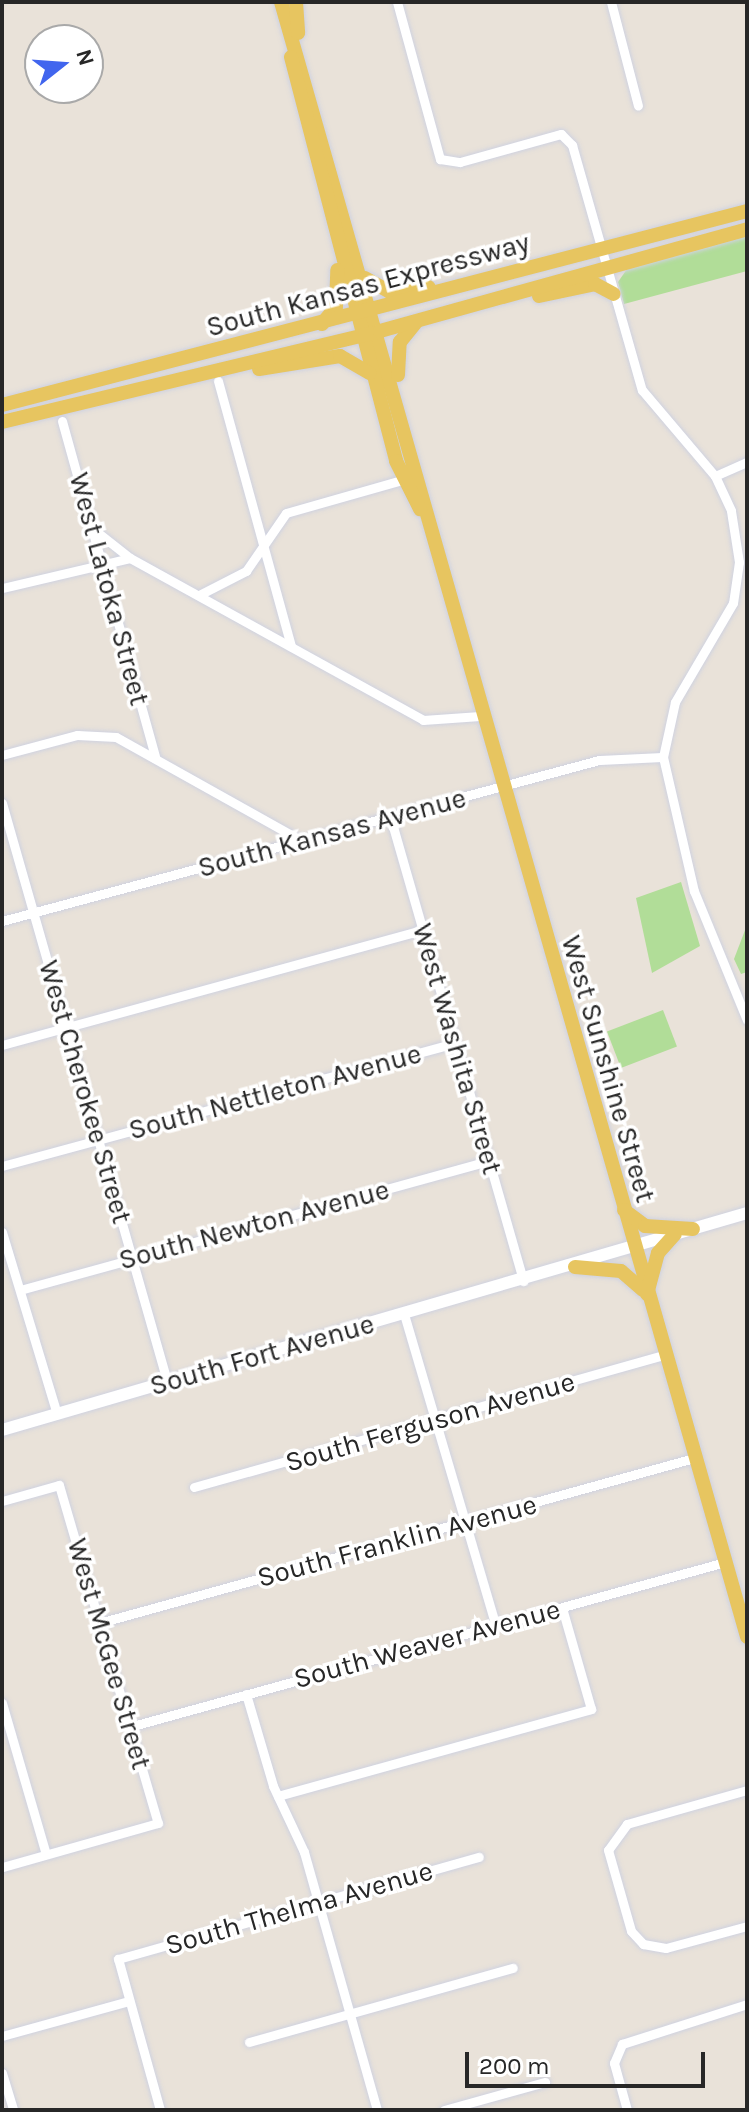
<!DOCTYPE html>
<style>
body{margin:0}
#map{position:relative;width:749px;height:2112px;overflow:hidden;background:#e9e2d9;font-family:Karla,sans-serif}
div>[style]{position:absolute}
.green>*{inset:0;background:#b1dd98;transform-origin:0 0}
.roads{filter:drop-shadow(0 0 2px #cfd2e0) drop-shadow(0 0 2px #cfd2e0)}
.street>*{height:9px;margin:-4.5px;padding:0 4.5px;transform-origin:4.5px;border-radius:4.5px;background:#fff}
.secondary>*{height:12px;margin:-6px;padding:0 6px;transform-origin:6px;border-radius:6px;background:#fff}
.primary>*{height:14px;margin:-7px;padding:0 7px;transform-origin:7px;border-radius:7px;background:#e7c560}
span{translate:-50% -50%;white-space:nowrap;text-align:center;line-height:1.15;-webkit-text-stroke:7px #fff;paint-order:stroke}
.street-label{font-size:28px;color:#272727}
.frame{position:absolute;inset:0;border:4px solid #272727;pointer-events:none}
.north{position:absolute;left:24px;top:24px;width:80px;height:80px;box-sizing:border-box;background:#fff;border:2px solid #a9a9a9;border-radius:50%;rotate:73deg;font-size:22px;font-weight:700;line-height:32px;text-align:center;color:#272727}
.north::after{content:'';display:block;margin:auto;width:28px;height:36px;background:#4165ee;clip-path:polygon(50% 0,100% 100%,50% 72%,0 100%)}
.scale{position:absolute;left:465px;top:2052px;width:240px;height:36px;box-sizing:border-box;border:4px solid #272727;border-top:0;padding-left:10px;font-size:24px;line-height:28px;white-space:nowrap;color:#272727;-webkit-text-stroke:6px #fff;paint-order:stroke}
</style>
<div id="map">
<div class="green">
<i style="clip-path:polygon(747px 236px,747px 271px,624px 304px,618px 282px,627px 269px)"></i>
<i style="clip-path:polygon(681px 882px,700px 946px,652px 973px,636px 898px)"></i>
<i style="clip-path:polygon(747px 925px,747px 972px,741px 974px,734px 959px)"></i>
<i style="left:663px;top:1010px;width:39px;height:60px;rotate:69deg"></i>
</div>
<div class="roads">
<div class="street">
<i style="left:397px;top:2px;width:163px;rotate:74.7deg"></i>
<i style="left:440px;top:159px;width:20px;rotate:9deg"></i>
<i style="left:460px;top:162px;width:105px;rotate:-15.5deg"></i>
<i style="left:561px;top:134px;width:16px;rotate:45deg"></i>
<i style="left:572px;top:145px;width:255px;rotate:74.1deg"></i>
<i style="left:642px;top:390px;width:113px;rotate:49.7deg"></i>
<i style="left:715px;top:476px;width:38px;rotate:65deg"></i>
<i style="left:731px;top:511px;width:52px;rotate:81.1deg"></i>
<i style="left:739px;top:562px;width:41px;rotate:98.3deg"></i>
<i style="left:733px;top:603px;width:115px;rotate:120.4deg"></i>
<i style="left:675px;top:702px;width:56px;rotate:102.3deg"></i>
<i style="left:663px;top:757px;width:138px;rotate:77deg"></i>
<i style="left:694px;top:891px;width:139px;rotate:67.7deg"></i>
<i style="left:611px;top:2px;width:107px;rotate:75.4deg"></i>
<i style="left:218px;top:381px;width:275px;rotate:74.6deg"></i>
<i style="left:62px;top:421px;width:349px;rotate:74.5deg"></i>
<i style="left:715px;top:476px;width:35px;rotate:-24deg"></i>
<i style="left:92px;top:528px;width:48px;rotate:38.3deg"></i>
<i style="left:2px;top:588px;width:131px;rotate:-13.2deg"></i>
<i style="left:130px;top:558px;width:335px;rotate:28.9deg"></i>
<i style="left:423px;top:720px;width:57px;rotate:-4deg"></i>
<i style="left:201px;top:594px;width:51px;rotate:-27.1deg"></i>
<i style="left:246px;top:571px;width:70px;rotate:-55.4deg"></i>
<i style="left:286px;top:513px;width:121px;rotate:-15.9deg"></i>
<i style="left:2px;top:755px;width:78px;rotate:-14.9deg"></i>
<i style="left:77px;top:735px;width:39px;rotate:3deg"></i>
<i style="left:116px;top:737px;width:213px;rotate:29.2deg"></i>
<i style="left:2px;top:803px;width:601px;rotate:74.07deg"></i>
<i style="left:390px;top:816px;width:484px;rotate:74deg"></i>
<i style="left:2px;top:921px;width:618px;rotate:-15.09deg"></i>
<i style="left:599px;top:760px;width:64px;rotate:-2.7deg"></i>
<i style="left:2px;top:1045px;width:436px;rotate:-15.3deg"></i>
<i style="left:2px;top:1166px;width:469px;rotate:-15.2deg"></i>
<i style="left:2px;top:1232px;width:190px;rotate:73.2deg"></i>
<i style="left:20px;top:1290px;width:486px;rotate:-15.4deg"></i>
<i style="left:404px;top:1314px;width:323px;rotate:73.6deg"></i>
<i style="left:194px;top:1487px;width:489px;rotate:-15.7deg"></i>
<i style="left:2px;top:1501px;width:59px;rotate:-15.7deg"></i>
<i style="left:59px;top:1485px;width:352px;rotate:73.7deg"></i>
<i style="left:158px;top:1823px;width:162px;rotate:164.2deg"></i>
<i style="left:99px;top:1623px;width:617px;rotate:-15.5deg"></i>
<i style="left:246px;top:1694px;width:96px;rotate:73.6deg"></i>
<i style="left:273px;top:1786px;width:73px;rotate:64.8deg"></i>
<i style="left:304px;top:1852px;width:268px;rotate:74.2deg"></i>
<i style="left:2px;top:1703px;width:157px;rotate:73.8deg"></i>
<i style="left:129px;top:1727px;width:618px;rotate:-15.47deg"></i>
<i style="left:747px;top:1790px;width:125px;rotate:164.2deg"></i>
<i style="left:627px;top:1824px;width:32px;rotate:126deg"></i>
<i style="left:608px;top:1850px;width:84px;rotate:74.1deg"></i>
<i style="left:631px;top:1931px;width:18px;rotate:47deg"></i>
<i style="left:643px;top:1944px;width:23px;rotate:10deg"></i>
<i style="left:666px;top:1948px;width:84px;rotate:-15.2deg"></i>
<i style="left:278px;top:1796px;width:325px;rotate:-15.5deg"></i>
<i style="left:591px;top:1709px;width:105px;rotate:-106deg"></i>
<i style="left:2px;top:2036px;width:132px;rotate:-15.4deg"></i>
<i style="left:249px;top:2042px;width:274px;rotate:-15.7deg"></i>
<i style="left:2px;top:2073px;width:39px;rotate:73deg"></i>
<i style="left:160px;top:2110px;width:157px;rotate:-105.5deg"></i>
<i style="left:118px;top:1959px;width:375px;rotate:-15.8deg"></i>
<i style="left:444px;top:2110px;width:105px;rotate:-15.5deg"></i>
<i style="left:627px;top:2110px;width:49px;rotate:-105.5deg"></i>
<i style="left:614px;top:2063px;width:21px;rotate:-67deg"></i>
<i style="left:622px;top:2044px;width:131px;rotate:-17.7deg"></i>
</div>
<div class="secondary">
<i style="left:2px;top:1430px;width:776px;rotate:-16.24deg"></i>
</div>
<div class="primary">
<i style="left:281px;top:2px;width:1700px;rotate:74.09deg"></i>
<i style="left:296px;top:2px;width:31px;rotate:86deg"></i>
<i style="left:291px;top:57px;width:417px;rotate:75.4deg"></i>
<i style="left:396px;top:461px;width:54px;rotate:63.4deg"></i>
<i style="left:365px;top:278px;width:29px;rotate:29deg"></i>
<i style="left:390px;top:292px;width:39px;rotate:-7deg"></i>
<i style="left:539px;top:296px;width:57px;rotate:-12.1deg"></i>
<i style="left:595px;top:284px;width:21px;rotate:28deg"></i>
<i style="left:322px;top:324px;width:22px;rotate:-51deg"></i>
<i style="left:336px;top:307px;width:37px;rotate:-88deg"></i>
<i style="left:259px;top:369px;width:82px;rotate:-9.1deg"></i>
<i style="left:340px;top:356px;width:34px;rotate:30deg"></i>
<i style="left:398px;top:375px;width:33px;rotate:-87deg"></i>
<i style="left:400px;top:342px;width:26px;rotate:-51deg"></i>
<i style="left:2px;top:405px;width:770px;rotate:-14.6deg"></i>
<i style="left:2px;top:422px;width:389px;rotate:-13.5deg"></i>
<i style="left:380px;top:331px;width:381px;rotate:-15.5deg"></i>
<i style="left:624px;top:1210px;width:26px;rotate:37deg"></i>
<i style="left:645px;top:1226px;width:48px;rotate:3.6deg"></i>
<i style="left:575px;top:1267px;width:46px;rotate:5deg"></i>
<i style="left:621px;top:1271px;width:29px;rotate:41deg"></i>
<i style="left:647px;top:1294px;width:42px;rotate:-75deg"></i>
<i style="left:658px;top:1253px;width:25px;rotate:-48deg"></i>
</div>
</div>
<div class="street-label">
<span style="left:368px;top:285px;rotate:-15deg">South Kansas Expressway</span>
<span style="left:109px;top:589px;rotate:75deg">West Latoka Street</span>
<span style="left:332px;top:833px;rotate:-15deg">South Kansas Avenue</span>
<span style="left:457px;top:1049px;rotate:74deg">West Washita Street</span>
<span style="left:608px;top:1069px;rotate:74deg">West Sunshine Street</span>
<span style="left:85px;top:1092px;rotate:74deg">West Cherokee Street</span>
<span style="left:275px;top:1092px;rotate:-15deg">South Nettleton Avenue</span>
<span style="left:254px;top:1225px;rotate:-15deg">South Newton Avenue</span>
<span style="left:262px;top:1355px;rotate:-16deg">South Fort Avenue</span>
<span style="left:430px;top:1422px;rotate:-16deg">South Ferguson Avenue</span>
<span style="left:397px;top:1541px;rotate:-15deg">South Franklin Avenue</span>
<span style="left:427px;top:1644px;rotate:-15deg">South Weaver Avenue</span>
<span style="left:109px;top:1654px;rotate:74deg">West McGee Street</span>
<span style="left:299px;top:1908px;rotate:-16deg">South Thelma Avenue</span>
</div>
<div class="frame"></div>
<div class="north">N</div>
<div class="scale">200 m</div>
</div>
